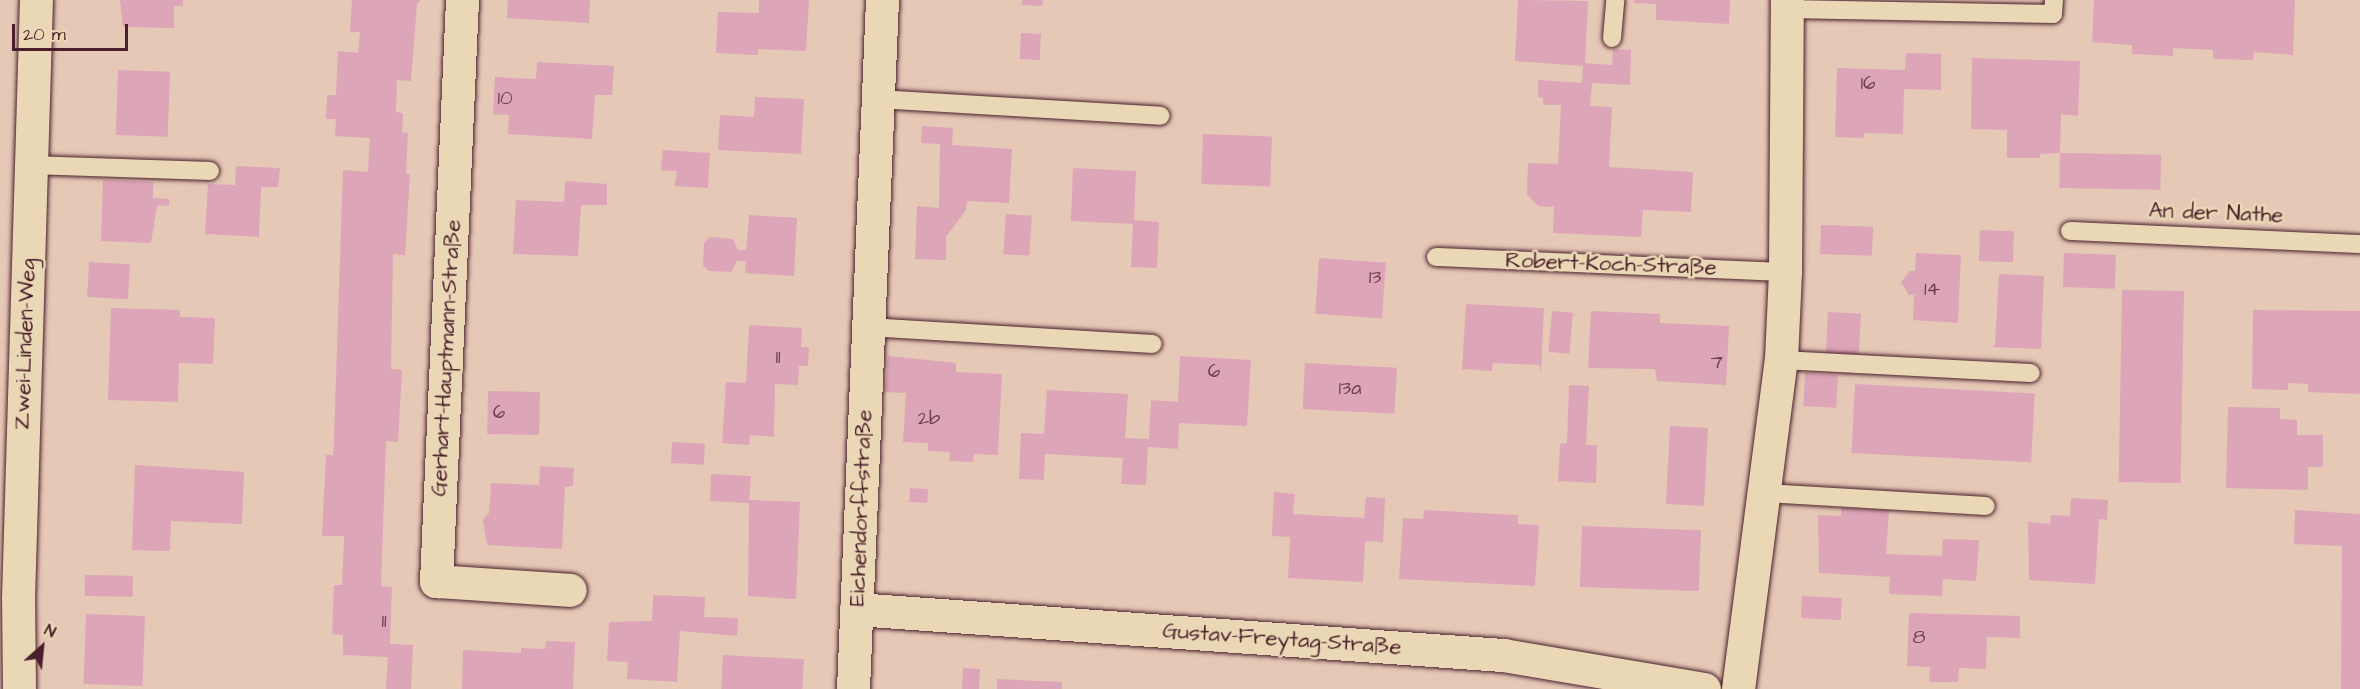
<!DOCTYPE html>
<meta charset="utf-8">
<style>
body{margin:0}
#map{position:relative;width:2360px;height:689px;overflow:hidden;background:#e6c8b6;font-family:"Architects Daughter",sans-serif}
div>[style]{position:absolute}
.building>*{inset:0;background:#dda5b8;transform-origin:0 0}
.roads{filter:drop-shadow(0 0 2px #4a1f2b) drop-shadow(0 0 2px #4a1f2b)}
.service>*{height:18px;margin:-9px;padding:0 9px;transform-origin:9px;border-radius:9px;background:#ead7b5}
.minor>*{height:33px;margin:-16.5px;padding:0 16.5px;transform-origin:16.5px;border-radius:16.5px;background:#ead7b5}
span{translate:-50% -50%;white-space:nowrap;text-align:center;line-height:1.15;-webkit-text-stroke:5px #ead7b5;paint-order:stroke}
.number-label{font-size:20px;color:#6f404e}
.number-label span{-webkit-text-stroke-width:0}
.street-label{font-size:22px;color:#4a1f2b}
.north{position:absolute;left:12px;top:617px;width:60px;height:60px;-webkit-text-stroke:4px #ead7b5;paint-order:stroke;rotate:27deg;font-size:16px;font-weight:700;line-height:24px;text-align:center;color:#4a1f2b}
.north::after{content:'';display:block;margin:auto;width:21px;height:27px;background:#4a1f2b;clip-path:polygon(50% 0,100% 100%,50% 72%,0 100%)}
.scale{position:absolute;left:12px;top:24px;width:116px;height:27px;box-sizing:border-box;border:3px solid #4a1f2b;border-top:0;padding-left:8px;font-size:18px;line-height:21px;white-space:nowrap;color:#4a1f2b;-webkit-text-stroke:4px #ead7b5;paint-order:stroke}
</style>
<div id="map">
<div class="building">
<i style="clip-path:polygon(120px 0,183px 0,183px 6px,174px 6px,174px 28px,123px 27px)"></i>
<i style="clip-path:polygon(352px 0,421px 0,417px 3px,411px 81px,397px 80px,396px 112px,403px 113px,402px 132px,408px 133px,406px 174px,410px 174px,405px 255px,393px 254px,391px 369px,402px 370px,398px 442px,386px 441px,381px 586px,392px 587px,390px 644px,413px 645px,411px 689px,386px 689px,388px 657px,343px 655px,343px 635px,332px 634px,334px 585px,342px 585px,344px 536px,322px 536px,326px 455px,333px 455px,334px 438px,343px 170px,368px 172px,369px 152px,370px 138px,335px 136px,336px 119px,326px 119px,327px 95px,336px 95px,338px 51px,358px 53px,360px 32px,350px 32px)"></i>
<i style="clip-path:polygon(508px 0,590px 0,589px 23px,507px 18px)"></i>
<i style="clip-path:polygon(759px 0,809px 0,806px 51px,758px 49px,758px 55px,716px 53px,718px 12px,759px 13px)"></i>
<i style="clip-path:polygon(1022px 0,1043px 0,1042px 6px,1022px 5px)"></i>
<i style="clip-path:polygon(1518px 0,1588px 1px,1585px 63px,1612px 65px,1613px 49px,1631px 50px,1630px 85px,1592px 83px,1590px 106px,1612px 107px,1609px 167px,1693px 172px,1691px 212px,1643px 210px,1641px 237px,1553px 233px,1554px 207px,1538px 206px,1527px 194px,1528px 163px,1558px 164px,1561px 105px,1543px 105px,1543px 98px,1538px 97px,1538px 80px,1582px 83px,1583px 66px,1515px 61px)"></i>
<i style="clip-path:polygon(1634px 0,1730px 0,1729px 24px,1656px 20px,1656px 4px,1634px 3px)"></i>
<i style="clip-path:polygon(2094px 0,2295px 0,2293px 55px,2254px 52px,2253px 60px,2213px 59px,2213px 50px,2173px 48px,2173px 56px,2132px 54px,2132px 45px,2092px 42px)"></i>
<i style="left:1021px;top:33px;width:20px;height:26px;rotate:3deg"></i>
<i style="clip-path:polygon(1906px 53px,1941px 54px,1941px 90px,1904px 89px,1903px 134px,1864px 133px,1864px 138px,1835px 137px,1837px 68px,1905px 70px)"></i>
<i style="clip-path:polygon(1972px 58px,2080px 61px,2078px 116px,2061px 114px,2060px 153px,2040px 154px,2040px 158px,2007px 158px,2007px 130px,1971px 129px)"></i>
<i style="clip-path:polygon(537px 62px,614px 66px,612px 95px,595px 95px,592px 139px,508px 134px,509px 115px,493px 114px,495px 77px,536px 79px)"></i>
<i style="left:118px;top:70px;width:52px;height:65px;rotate:2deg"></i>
<i style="clip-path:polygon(755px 97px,804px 99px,801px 154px,718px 150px,720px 115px,754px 117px)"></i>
<i style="clip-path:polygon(922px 126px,953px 128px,952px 145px,1012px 149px,1009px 203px,967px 201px,966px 210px,946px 237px,946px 260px,915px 259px,917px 206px,939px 208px,940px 144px,921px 143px)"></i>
<i style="left:1203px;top:134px;width:69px;height:50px;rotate:2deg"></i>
<i style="clip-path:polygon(663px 150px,710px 153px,708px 188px,675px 186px,677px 171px,661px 170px)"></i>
<i style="left:2060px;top:153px;width:101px;height:35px;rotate:1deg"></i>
<i style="clip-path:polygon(236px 166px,280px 168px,278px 187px,261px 187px,259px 237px,205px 234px,208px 184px,235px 185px)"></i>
<i style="clip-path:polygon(1073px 168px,1136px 171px,1134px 220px,1159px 222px,1157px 268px,1131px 267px,1133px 224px,1071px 221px)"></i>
<i style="clip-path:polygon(103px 180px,153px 182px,153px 198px,169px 199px,169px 206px,157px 205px,151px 243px,101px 241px)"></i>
<i style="clip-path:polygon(565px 181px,607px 184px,607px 205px,581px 205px,578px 256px,513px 254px,516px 200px,564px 202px)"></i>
<i style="left:1006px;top:214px;width:26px;height:40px;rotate:4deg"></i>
<i style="clip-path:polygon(749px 215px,797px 218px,794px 276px,745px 273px,746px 261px,737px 261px,731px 272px,709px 271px,703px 265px,704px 243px,710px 237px,733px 239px,738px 250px,746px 250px)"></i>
<i style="left:1821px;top:225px;width:52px;height:29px;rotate:2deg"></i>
<i style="left:1980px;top:230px;width:34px;height:31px;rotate:2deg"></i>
<i style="clip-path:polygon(1916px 253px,1961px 255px,1958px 323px,1913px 320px,1914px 295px,1909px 295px,1901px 282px,1910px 271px,1915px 271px)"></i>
<i style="left:2064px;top:253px;width:52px;height:34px;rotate:2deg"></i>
<i style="left:1319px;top:258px;width:67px;height:56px;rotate:4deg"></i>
<i style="left:89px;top:262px;width:41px;height:35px;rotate:3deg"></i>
<i style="clip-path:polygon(1999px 274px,2044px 276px,2041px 349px,1991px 347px,1995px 345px)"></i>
<i style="left:2122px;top:290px;width:62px;height:192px;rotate:1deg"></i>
<i style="clip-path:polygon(1466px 304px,1544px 308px,1541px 373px,1539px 365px,1493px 363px,1492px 371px,1462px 369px)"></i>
<i style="clip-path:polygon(111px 308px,180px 310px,180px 317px,215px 318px,213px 364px,179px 363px,178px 402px,108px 400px)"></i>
<i style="clip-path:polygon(2253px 310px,2360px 311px,2360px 394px,2308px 392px,2308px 384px,2288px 383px,2288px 390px,2252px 389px)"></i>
<i style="left:1552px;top:311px;width:21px;height:41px;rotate:5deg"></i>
<i style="clip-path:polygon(1591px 311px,1660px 314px,1660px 323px,1729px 326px,1726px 385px,1657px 381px,1655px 369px,1588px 368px)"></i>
<i style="left:1828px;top:312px;width:33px;height:41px;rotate:3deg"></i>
<i style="clip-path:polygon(749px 325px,802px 328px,801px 347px,809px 347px,808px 366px,799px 366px,798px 385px,775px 384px,774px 437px,750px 435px,749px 445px,722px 443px,726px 382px,746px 383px)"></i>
<i style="clip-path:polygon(888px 356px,956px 363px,956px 372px,1002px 374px,998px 455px,974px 454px,973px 462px,949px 461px,950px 452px,928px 451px,928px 443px,903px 442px,906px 393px,885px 392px)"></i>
<i style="clip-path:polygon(1180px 356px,1251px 360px,1247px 426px,1179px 423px,1178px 449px,1148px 447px,1146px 485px,1121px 484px,1123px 458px,1045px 454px,1044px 480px,1019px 479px,1021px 433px,1044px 434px,1047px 390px,1128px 394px,1125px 438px,1149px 439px,1151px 400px,1178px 402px)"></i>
<i style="left:1305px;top:363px;width:92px;height:46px;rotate:3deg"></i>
<i style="left:1805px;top:373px;width:33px;height:33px;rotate:3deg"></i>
<i style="left:1855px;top:384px;width:180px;height:69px;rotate:3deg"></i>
<i style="clip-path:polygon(1569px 385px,1589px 386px,1586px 445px,1597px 445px,1596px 483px,1558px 481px,1560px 444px,1567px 443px)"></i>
<i style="left:488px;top:391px;width:52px;height:43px;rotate:1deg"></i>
<i style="clip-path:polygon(2228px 407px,2280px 408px,2280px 419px,2297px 420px,2297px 435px,2323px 435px,2323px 467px,2308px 467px,2308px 490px,2226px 488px)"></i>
<i style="left:1670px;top:426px;width:38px;height:78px;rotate:3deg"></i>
<i style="left:672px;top:442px;width:33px;height:21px;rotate:3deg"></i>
<i style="clip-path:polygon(135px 465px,244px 472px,242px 524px,171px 521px,170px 551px,132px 550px)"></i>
<i style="clip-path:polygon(540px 466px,574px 468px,573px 486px,565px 487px,562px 549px,487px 545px,483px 519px,489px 513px,491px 483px,539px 485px)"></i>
<i style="clip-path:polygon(711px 474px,751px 476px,749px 500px,800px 502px,796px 599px,748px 596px,749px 503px,710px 501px)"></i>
<i style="left:910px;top:488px;width:18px;height:14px;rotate:3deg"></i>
<i style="clip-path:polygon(1274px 492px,1295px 494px,1293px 514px,1328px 516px,1364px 518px,1366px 497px,1385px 498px,1383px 542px,1365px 541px,1363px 582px,1288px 578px,1290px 537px,1272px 536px)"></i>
<i style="clip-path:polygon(2071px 498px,2108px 500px,2107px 520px,2099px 519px,2095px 584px,2029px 580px,2028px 522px,2050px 524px,2051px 515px,2070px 516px)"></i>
<i style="clip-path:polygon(1841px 508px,1889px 510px,1886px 554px,1942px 556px,1943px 539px,1979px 540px,1976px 581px,1943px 579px,1942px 596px,1889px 594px,1890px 577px,1819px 573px,1818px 515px,1841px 516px)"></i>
<i style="clip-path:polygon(1424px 510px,1518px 515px,1518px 524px,1539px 525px,1535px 586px,1399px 579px,1403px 518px,1423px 519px)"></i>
<i style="clip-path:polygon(2295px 510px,2360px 514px,2360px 689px,2341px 689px,2342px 546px,2294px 544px)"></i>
<i style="left:1582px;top:526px;width:119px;height:61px;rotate:2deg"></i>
<i style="left:85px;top:575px;width:48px;height:21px;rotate:1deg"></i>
<i style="clip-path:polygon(653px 595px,705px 597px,704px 617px,738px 618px,737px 636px,680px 631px,677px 682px,627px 679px,628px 662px,607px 661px,609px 622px,652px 621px)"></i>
<i style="left:1802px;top:596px;width:40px;height:22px;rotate:3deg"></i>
<i style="clip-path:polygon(1909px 613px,2020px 616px,2020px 638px,1987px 637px,1986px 669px,1959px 668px,1958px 682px,1929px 682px,1930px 667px,1907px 666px)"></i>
<i style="left:86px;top:614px;width:59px;height:70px;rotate:2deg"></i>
<i style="clip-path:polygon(546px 641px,575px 642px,573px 689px,462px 689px,463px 650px,521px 653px,521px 648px,545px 649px)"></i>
<i style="left:723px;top:655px;width:81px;height:34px;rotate:3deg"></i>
<i style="left:963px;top:668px;width:17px;height:21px;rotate:3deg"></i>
<i style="clip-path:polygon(997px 679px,1062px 682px,1062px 689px,997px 689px)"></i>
</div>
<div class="roads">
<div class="service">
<i style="left:1787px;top:9px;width:266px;rotate:1.1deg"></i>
<i style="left:2053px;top:14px;width:14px;rotate:-86deg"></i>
<i style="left:1612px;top:38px;width:38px;rotate:-85deg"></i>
<i style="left:878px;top:99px;width:283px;rotate:3.4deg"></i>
<i style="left:31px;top:165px;width:179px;rotate:1.9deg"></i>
<i style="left:2070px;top:231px;width:290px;rotate:2.6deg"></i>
<i style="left:1436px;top:257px;width:349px;rotate:2.5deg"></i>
<i style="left:868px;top:327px;width:285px;rotate:3.4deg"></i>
<i style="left:1781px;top:360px;width:250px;rotate:3deg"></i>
<i style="left:1766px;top:493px;width:220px;rotate:3.4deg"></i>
</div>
<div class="minor">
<i style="left:462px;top:0;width:582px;rotate:92.56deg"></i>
<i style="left:436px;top:581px;width:134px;rotate:3.8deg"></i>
<i style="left:856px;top:609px;width:649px;rotate:4.07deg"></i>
<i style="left:1503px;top:655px;width:204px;rotate:9.6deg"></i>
<i style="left:19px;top:689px;width:91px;rotate:-90.6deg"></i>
<i style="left:18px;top:598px;width:598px;rotate:-88.28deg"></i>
<i style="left:853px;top:689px;width:690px;rotate:-87.59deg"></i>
<i style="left:1738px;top:689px;width:332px;rotate:-82.6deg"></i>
<i style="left:1781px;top:360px;width:88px;rotate:-87.4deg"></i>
<i style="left:1785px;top:272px;width:272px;rotate:-89.6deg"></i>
</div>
</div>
<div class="number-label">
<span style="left:1868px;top:83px">16</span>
<span style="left:505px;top:98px">10</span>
<span style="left:1375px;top:277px">13</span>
<span style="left:1932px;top:289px">14</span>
<span style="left:778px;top:357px">11</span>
<span style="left:1717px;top:362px">7</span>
<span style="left:1214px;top:371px">6</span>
<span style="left:1350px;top:388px">13a</span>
<span style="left:499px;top:412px">6</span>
<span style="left:929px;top:418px">2b</span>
<span style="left:384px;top:621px">11</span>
<span style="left:1919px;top:637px">8</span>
</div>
<div class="street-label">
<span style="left:2216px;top:213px;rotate:2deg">An der Nathe</span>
<span style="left:1611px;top:264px;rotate:2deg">Robert-Koch-Straße</span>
<span style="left:25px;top:344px;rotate:-88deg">Zwei-Linden-Weg</span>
<span style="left:446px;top:358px;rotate:-87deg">Gerhart-Hauptmann-Straße</span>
<span style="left:861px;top:508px;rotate:-88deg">Eichendorffstraße</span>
<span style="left:1282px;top:639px;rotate:4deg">Gustav-Freytag-Straße</span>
</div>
<div class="north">N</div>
<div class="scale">20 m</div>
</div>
